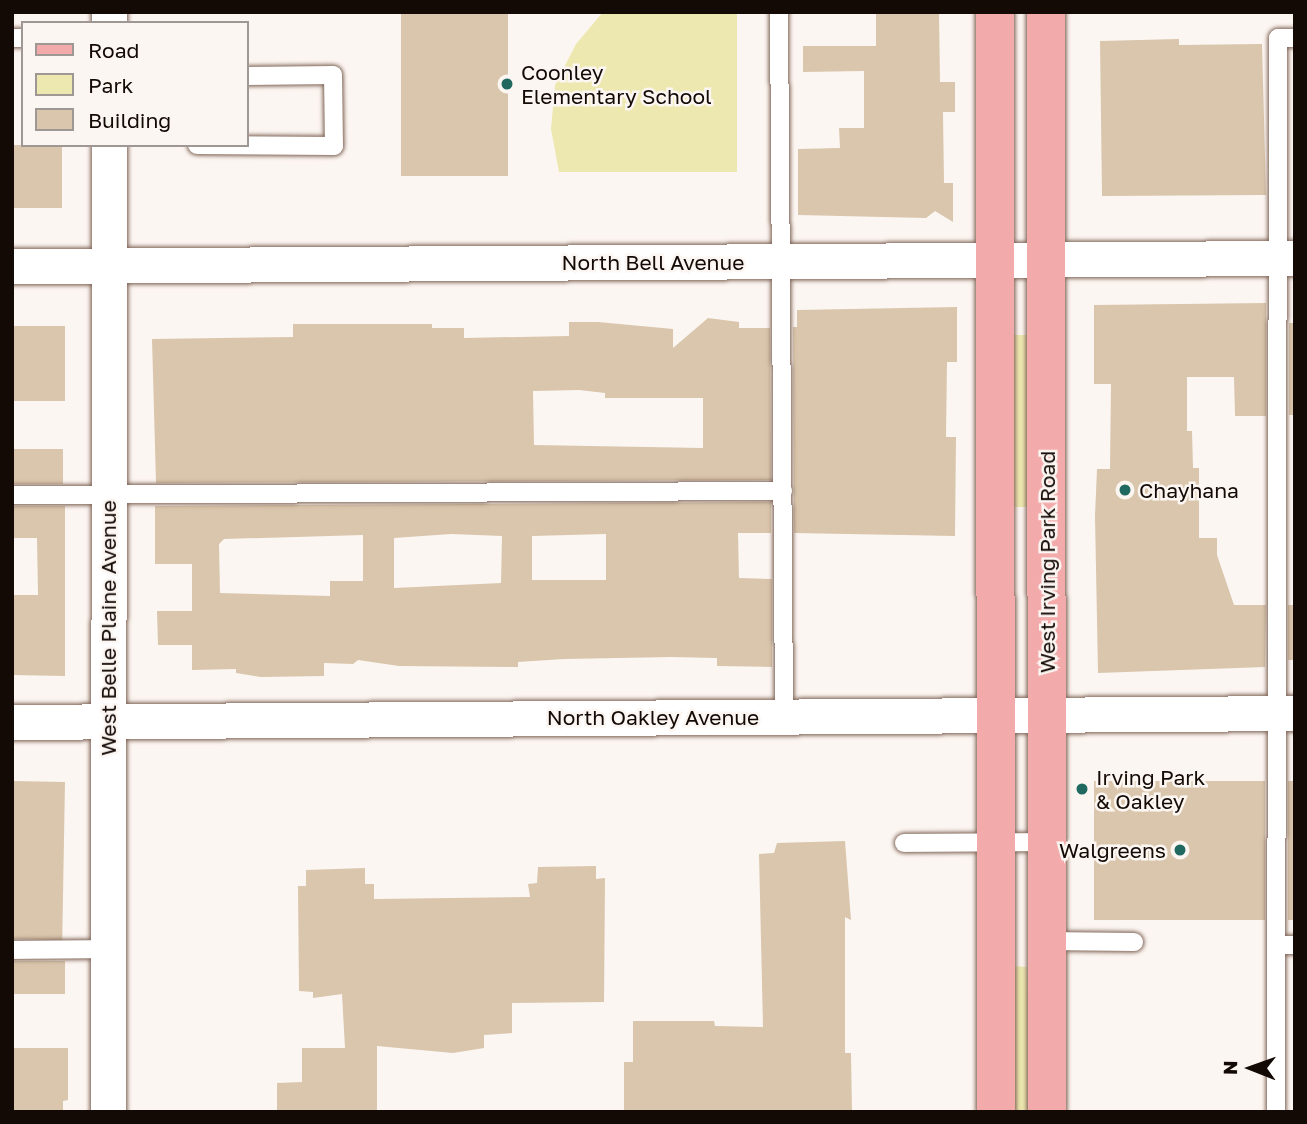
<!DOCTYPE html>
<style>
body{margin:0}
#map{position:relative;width:1307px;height:1124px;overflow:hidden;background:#fcf6f2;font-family:"Golos Text",sans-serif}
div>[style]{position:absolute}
.green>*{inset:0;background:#ede8b0;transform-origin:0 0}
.building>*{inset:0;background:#d9c6ac;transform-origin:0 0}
.roads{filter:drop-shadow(0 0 2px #816658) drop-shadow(0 0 2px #816658)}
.lane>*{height:18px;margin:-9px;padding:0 9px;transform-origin:9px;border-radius:9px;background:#fff}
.street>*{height:35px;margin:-17.5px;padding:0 17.5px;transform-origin:17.5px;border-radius:17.5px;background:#fff}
.primary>*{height:38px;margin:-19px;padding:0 19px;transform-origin:19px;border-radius:19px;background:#f3aaaa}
.dots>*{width:19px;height:19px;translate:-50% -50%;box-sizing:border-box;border:4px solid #fcf6f2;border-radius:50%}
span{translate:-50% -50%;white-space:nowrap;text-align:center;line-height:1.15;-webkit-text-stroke:5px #fcf6f2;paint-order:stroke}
.poi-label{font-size:21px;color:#130905}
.left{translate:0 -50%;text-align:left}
.right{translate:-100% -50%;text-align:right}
.street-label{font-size:21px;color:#130905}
.frame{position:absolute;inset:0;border:14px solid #130905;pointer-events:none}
.legend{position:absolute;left:21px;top:21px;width:228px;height:126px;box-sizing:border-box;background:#fcf6f2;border:2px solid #9f9793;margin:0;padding:9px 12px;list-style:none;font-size:21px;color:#130905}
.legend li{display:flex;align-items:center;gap:14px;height:35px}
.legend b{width:35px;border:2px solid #9f9793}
.north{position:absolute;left:1216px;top:1033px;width:70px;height:70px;-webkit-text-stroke:5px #fcf6f2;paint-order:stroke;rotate:271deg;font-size:19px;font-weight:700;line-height:28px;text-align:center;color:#130905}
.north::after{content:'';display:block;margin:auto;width:24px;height:32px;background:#130905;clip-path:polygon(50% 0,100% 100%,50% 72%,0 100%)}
</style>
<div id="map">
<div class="green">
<i style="clip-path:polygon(603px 12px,737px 12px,737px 172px,559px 172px,551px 129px,555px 85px,576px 44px)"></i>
<i style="left:1012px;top:335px;width:19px;height:172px"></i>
<i style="clip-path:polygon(1014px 966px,1027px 967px,1031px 1112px,1013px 1112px)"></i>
</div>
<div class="building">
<i style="left:401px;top:12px;width:107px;height:164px"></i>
<i style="clip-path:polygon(939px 12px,940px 82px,955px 82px,955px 112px,943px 112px,944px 183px,953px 183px,953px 222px,935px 211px,926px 218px,798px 215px,798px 149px,840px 148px,839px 128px,864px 128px,864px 71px,803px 72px,803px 46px,876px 46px,876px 13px)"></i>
<i style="clip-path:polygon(1179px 39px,1179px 45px,1262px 44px,1266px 195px,1102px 196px,1100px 41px)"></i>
<i style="left:12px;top:145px;width:50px;height:63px"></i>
<i style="clip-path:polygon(1266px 303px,1266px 416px,1235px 416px,1234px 377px,1187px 377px,1187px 431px,1192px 431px,1193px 468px,1199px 468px,1199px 538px,1217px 538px,1217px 555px,1234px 605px,1266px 605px,1265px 667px,1098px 673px,1095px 516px,1097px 469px,1110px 469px,1111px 384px,1094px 384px,1094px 305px)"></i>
<i style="clip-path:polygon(957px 307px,957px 362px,947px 362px,946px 437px,956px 437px,955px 536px,794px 533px,793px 327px,797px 327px,797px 310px)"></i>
<i style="clip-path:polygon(evenodd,708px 318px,739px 322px,739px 328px,770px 328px,771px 480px,156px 483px,152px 339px,293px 337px,293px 324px,432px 324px,432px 328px,464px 328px,464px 338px,569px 336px,569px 322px,598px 322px,673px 329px,673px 348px,708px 318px,579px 390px,605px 393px,605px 398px,703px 398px,703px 448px,534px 445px,533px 391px,579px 390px)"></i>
<i style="left:1289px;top:323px;width:6px;height:92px"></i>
<i style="left:12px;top:326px;width:53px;height:75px"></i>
<i style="left:12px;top:449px;width:51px;height:35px"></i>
<i style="clip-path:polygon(evenodd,771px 502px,771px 533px,738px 533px,739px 578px,772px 579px,772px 667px,717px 666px,717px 658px,671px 657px,564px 659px,518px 662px,518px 667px,399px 666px,358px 660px,353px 664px,324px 663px,324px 676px,261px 677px,236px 673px,236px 669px,192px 670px,192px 645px,158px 645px,157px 611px,192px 611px,192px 564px,155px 564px,155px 506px,771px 502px,451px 534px,502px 536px,501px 583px,394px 588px,394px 538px,451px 534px,771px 502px,606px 534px,606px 580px,532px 580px,532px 536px,606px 534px,771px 502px,363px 535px,363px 581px,330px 581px,330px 596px,220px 593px,219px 544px,224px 539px,363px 535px)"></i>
<i style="clip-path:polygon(12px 506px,65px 506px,65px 676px,12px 675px,12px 595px,38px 595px,37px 538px,12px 538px)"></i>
<i style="left:1288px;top:605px;width:7px;height:55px"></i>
<i style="left:12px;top:781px;width:53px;height:158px;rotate:1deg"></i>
<i style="left:1094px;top:781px;width:171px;height:139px"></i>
<i style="left:1288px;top:781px;width:7px;height:139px"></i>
<i style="clip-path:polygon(845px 841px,851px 920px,845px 917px,845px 1053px,851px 1053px,852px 1112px,624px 1112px,624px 1062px,633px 1062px,633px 1021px,714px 1021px,715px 1026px,763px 1027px,759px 854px,774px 853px,777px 843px)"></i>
<i style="clip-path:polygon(596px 866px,596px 879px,605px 878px,604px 1002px,512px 1003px,512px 1033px,484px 1035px,484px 1048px,453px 1053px,377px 1046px,377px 1112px,277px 1112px,277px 1083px,302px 1082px,302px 1048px,345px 1048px,342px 994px,313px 998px,313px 992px,299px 991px,298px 886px,306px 886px,306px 870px,365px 868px,365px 884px,374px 884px,374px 899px,530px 897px,528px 884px,537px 883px,538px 867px)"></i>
<i style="left:12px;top:961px;width:53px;height:33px"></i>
<i style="clip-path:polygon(12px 1048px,68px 1048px,68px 1100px,63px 1101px,63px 1112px,12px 1110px)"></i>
</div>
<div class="roads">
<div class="lane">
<i style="left:779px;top:12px;width:704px;rotate:89.59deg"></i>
<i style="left:12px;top:38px;width:11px"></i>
<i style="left:197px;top:145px;width:137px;rotate:0.4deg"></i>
<i style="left:334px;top:146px;width:71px;rotate:-90.8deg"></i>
<i style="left:333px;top:75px;width:86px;rotate:179.3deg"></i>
<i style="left:12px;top:495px;width:771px;rotate:-0.3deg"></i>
<i style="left:904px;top:843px;width:143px;rotate:-0.4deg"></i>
<i style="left:1047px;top:941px;width:87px;rotate:0.7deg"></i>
<i style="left:1277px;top:945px;width:18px"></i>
<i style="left:12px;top:950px;width:96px;rotate:-0.6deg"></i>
<i style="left:1276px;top:1112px;width:1074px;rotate:-89.89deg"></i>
<i style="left:1278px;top:38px;width:17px"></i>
</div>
<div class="street">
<i style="left:109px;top:12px;width:11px;rotate:90deg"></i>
<i style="left:12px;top:266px;width:1283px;rotate:-0.36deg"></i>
<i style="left:12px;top:722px;width:1283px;rotate:-0.4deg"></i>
<i style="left:108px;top:1112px;width:967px;rotate:-89.94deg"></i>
</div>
<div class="primary">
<i style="left:995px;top:12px;width:1100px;rotate:89.95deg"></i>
<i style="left:1046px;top:12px;width:1100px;rotate:89.95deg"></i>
</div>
</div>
<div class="dots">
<i style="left:507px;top:84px;background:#206960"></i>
<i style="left:1125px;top:490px;background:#206960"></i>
<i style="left:1082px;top:789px;background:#206960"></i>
<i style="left:1180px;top:850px;background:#206960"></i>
</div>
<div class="poi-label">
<span class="left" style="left:521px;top:84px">Coonley<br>Elementary School</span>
<span class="left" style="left:1139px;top:490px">Chayhana</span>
<span class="left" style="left:1096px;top:789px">Irving Park<br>&amp; Oakley</span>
<span class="right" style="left:1166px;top:850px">Walgreens</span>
</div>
<div class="street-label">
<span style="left:653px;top:262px">North Bell Avenue</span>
<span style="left:1047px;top:562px;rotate:-90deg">West Irving Park Road</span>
<span style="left:108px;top:628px;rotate:-90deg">West Belle Plaine Avenue</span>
<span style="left:653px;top:717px">North Oakley Avenue</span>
</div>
<div class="frame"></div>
<ul class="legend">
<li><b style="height:9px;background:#f3aaaa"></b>Road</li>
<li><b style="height:19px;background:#ede8b0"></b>Park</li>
<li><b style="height:19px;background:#d9c6ac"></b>Building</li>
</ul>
<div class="north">N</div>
</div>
